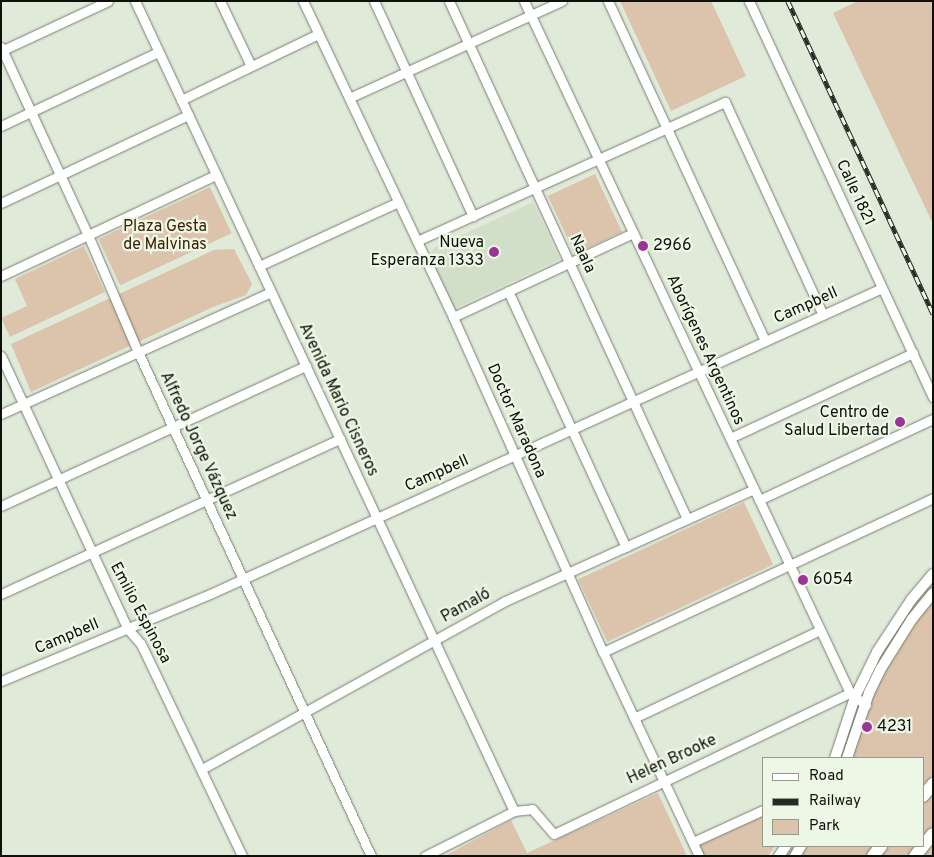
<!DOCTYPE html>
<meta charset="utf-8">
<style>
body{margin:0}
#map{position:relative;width:934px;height:857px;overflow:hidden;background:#e0ead9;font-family:Overpass,sans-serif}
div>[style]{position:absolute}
.built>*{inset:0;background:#d2dfc8}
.green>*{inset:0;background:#dbc3ac;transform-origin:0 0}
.roads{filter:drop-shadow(0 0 1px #777f70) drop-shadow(0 0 1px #777f70)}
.minor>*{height:9px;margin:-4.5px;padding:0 4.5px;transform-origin:4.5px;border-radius:4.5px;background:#fff}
.major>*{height:10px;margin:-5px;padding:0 5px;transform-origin:5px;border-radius:5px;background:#fff}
.highway>*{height:12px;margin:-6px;padding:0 6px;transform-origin:6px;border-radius:6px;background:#fff}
.rail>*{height:4.5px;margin-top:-2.25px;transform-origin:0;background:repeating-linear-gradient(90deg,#edf7e6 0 8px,#262a24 0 16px);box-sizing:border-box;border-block:1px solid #262a24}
.dots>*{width:14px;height:14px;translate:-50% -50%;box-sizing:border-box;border:2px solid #edf7e6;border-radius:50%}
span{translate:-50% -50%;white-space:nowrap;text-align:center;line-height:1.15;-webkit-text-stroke:4.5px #edf7e6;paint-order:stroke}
.street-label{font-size:16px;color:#0d100b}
.park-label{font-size:16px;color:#3d2100}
.poi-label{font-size:16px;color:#0d100b}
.right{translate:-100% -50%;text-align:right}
.left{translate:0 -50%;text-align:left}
.frame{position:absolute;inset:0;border:2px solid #0d100b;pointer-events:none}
.legend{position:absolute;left:762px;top:757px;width:162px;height:90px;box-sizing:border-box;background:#edf7e6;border:1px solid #939b8e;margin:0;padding:6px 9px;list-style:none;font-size:15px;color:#0d100b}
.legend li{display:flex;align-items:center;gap:10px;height:25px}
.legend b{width:25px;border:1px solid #939b8e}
</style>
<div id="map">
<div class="built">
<i style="clip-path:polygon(533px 202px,560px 259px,454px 309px,429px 256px,434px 248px)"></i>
</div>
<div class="green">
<i style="clip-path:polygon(620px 1px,711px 1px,746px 76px,671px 111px)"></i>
<i style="clip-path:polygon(858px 1px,933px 1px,933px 224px,833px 13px)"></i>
<i style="left:595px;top:174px;width:64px;height:52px;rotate:65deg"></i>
<i style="left:210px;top:187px;width:51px;height:123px;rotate:65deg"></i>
<i style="clip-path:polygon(84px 246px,105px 292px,10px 337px,1px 318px,27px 306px,15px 279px)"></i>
<i style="clip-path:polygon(234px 249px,252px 284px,246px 295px,213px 307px,31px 392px,11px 344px,214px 250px)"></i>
<i style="left:744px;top:502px;width:69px;height:183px;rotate:65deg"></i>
<i style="clip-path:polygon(933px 574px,933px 856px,779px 856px,786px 846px,923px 846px,923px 758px,835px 758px,865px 674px)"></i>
<i style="clip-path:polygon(658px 793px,687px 856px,445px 856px,511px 820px,527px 853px)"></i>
<i style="clip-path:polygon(763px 814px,763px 846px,775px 846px,768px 856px,704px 856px,700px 847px,701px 841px)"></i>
</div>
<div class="roads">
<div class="minor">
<i style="left:135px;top:1px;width:894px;rotate:64.93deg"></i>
<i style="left:220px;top:1px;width:72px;rotate:64.5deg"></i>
<i style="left:303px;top:1px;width:350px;rotate:64.6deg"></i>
<i style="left:453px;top:317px;width:367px;rotate:65.9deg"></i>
<i style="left:603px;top:652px;width:225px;rotate:64.8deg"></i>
<i style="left:374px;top:1px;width:237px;rotate:65.3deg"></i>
<i style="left:449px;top:1px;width:570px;rotate:65.32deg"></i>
<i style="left:524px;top:1px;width:765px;rotate:64.77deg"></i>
<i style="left:850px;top:693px;width:20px;rotate:37deg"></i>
<i style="left:608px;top:1px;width:374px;rotate:65.2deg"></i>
<i style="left:749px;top:1px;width:437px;rotate:65.1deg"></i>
<i style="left:1px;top:47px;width:207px;rotate:65.2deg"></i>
<i style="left:88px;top:235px;width:127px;rotate:66.9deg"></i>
<i style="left:138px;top:352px;width:555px;rotate:65.19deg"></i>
<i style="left:1px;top:51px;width:118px;rotate:-25deg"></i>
<i style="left:349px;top:98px;width:234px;rotate:-24.5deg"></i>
<i style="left:181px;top:100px;width:152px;rotate:-25.7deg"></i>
<i style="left:1px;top:126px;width:174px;rotate:-25.2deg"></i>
<i style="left:1px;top:203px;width:207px;rotate:-25.2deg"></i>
<i style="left:417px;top:241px;width:338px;rotate:-24.3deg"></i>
<i style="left:725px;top:102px;width:234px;rotate:65.3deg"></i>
<i style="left:259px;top:266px;width:153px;rotate:-24.7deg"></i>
<i style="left:1px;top:276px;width:238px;rotate:-25.2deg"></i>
<i style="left:508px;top:291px;width:282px;rotate:65.3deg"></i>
<i style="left:453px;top:317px;width:199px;rotate:-25deg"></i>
<i style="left:1px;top:356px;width:300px;rotate:65.1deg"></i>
<i style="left:127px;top:628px;width:21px;rotate:49deg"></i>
<i style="left:141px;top:644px;width:235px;rotate:64.5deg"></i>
<i style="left:1px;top:414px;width:296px;rotate:-24.3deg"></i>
<i style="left:730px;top:438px;width:202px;rotate:-24.9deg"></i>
<i style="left:759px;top:500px;width:192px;rotate:-25deg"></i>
<i style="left:1px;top:506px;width:336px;rotate:-24.7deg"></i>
<i style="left:1px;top:594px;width:373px;rotate:-24.6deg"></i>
<i style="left:603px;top:652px;width:364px;rotate:-25deg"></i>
<i style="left:1px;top:681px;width:226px;rotate:-22.6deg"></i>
<i style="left:210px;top:594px;width:738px;rotate:-24.48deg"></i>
<i style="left:634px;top:718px;width:206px;rotate:-25.3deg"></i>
<i style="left:202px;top:769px;width:346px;rotate:-29deg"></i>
<i style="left:505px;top:601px;width:273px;rotate:-24.2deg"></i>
<i style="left:693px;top:842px;width:77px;rotate:-24.6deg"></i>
<i style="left:425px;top:856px;width:100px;rotate:-26.8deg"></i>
<i style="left:514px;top:811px;width:18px;rotate:-6deg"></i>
<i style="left:532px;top:809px;width:33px;rotate:49deg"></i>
<i style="left:554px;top:834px;width:328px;rotate:-25.5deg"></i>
</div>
<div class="major">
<i style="left:835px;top:758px;width:64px;rotate:-71.8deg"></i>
<i style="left:855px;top:697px;width:50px;rotate:-63.9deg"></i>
<i style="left:877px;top:652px;width:62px;rotate:-56.8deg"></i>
<i style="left:911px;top:600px;width:34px;rotate:-50deg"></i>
<i style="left:847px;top:758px;width:69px;rotate:-71.3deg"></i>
<i style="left:869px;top:693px;width:25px;rotate:-64deg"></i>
<i style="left:880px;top:670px;width:60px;rotate:-57.9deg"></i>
<i style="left:912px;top:619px;width:33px;rotate:-51deg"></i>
<i style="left:779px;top:856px;width:12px;rotate:-55deg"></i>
<i style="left:795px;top:856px;width:12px;rotate:-59deg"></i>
</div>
<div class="highway">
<i style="left:923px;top:796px;width:16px;rotate:-50deg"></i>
<i style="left:873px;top:856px;width:13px;rotate:-51deg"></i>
<i style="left:915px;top:856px;width:28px;rotate:-51deg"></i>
</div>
</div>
<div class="rail">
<i style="left:788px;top:1px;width:345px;rotate:65.1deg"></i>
</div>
<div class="dots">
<i style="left:643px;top:246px;background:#9c3396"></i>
<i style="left:494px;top:252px;background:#9c3396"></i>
<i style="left:900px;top:422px;background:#9c3396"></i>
<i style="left:803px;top:580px;background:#9c3396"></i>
<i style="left:867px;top:727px;background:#9c3396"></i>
</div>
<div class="street-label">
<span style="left:855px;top:193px;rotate:65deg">Calle 1821</span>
<span style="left:582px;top:254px;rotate:65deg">Naala</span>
<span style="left:806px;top:306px;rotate:-24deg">Campbell</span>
<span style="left:705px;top:350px;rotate:65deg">Aborígenes Argentinos</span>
<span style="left:338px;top:400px;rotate:65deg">Avenida Mario Cisneros</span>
<span style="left:516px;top:421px;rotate:66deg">Doctor Maradona</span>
<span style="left:198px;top:446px;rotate:65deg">Alfredo Jorge Vázquez</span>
<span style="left:437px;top:474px;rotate:-24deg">Campbell</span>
<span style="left:466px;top:606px;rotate:-29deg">Pamaló</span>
<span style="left:140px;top:613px;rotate:62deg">Emilio Espinosa</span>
<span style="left:67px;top:637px;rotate:-23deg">Campbell</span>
<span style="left:672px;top:760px;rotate:-25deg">Helen Brooke</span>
</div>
<div class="park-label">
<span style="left:165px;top:236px">Plaza Gesta<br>de Malvinas</span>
</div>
<div class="poi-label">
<span class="right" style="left:484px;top:252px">Nueva<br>Esperanza 1333</span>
<span class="left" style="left:653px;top:246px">2966</span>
<span class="right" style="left:889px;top:422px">Centro de<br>Salud Libertad</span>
<span class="left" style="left:813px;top:580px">6054</span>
<span class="left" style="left:877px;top:727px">4231</span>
</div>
<div class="frame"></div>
<ul class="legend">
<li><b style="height:6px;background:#fff"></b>Road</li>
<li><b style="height:6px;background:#262a24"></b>Railway</li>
<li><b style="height:14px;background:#dbc3ac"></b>Park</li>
</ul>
</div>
